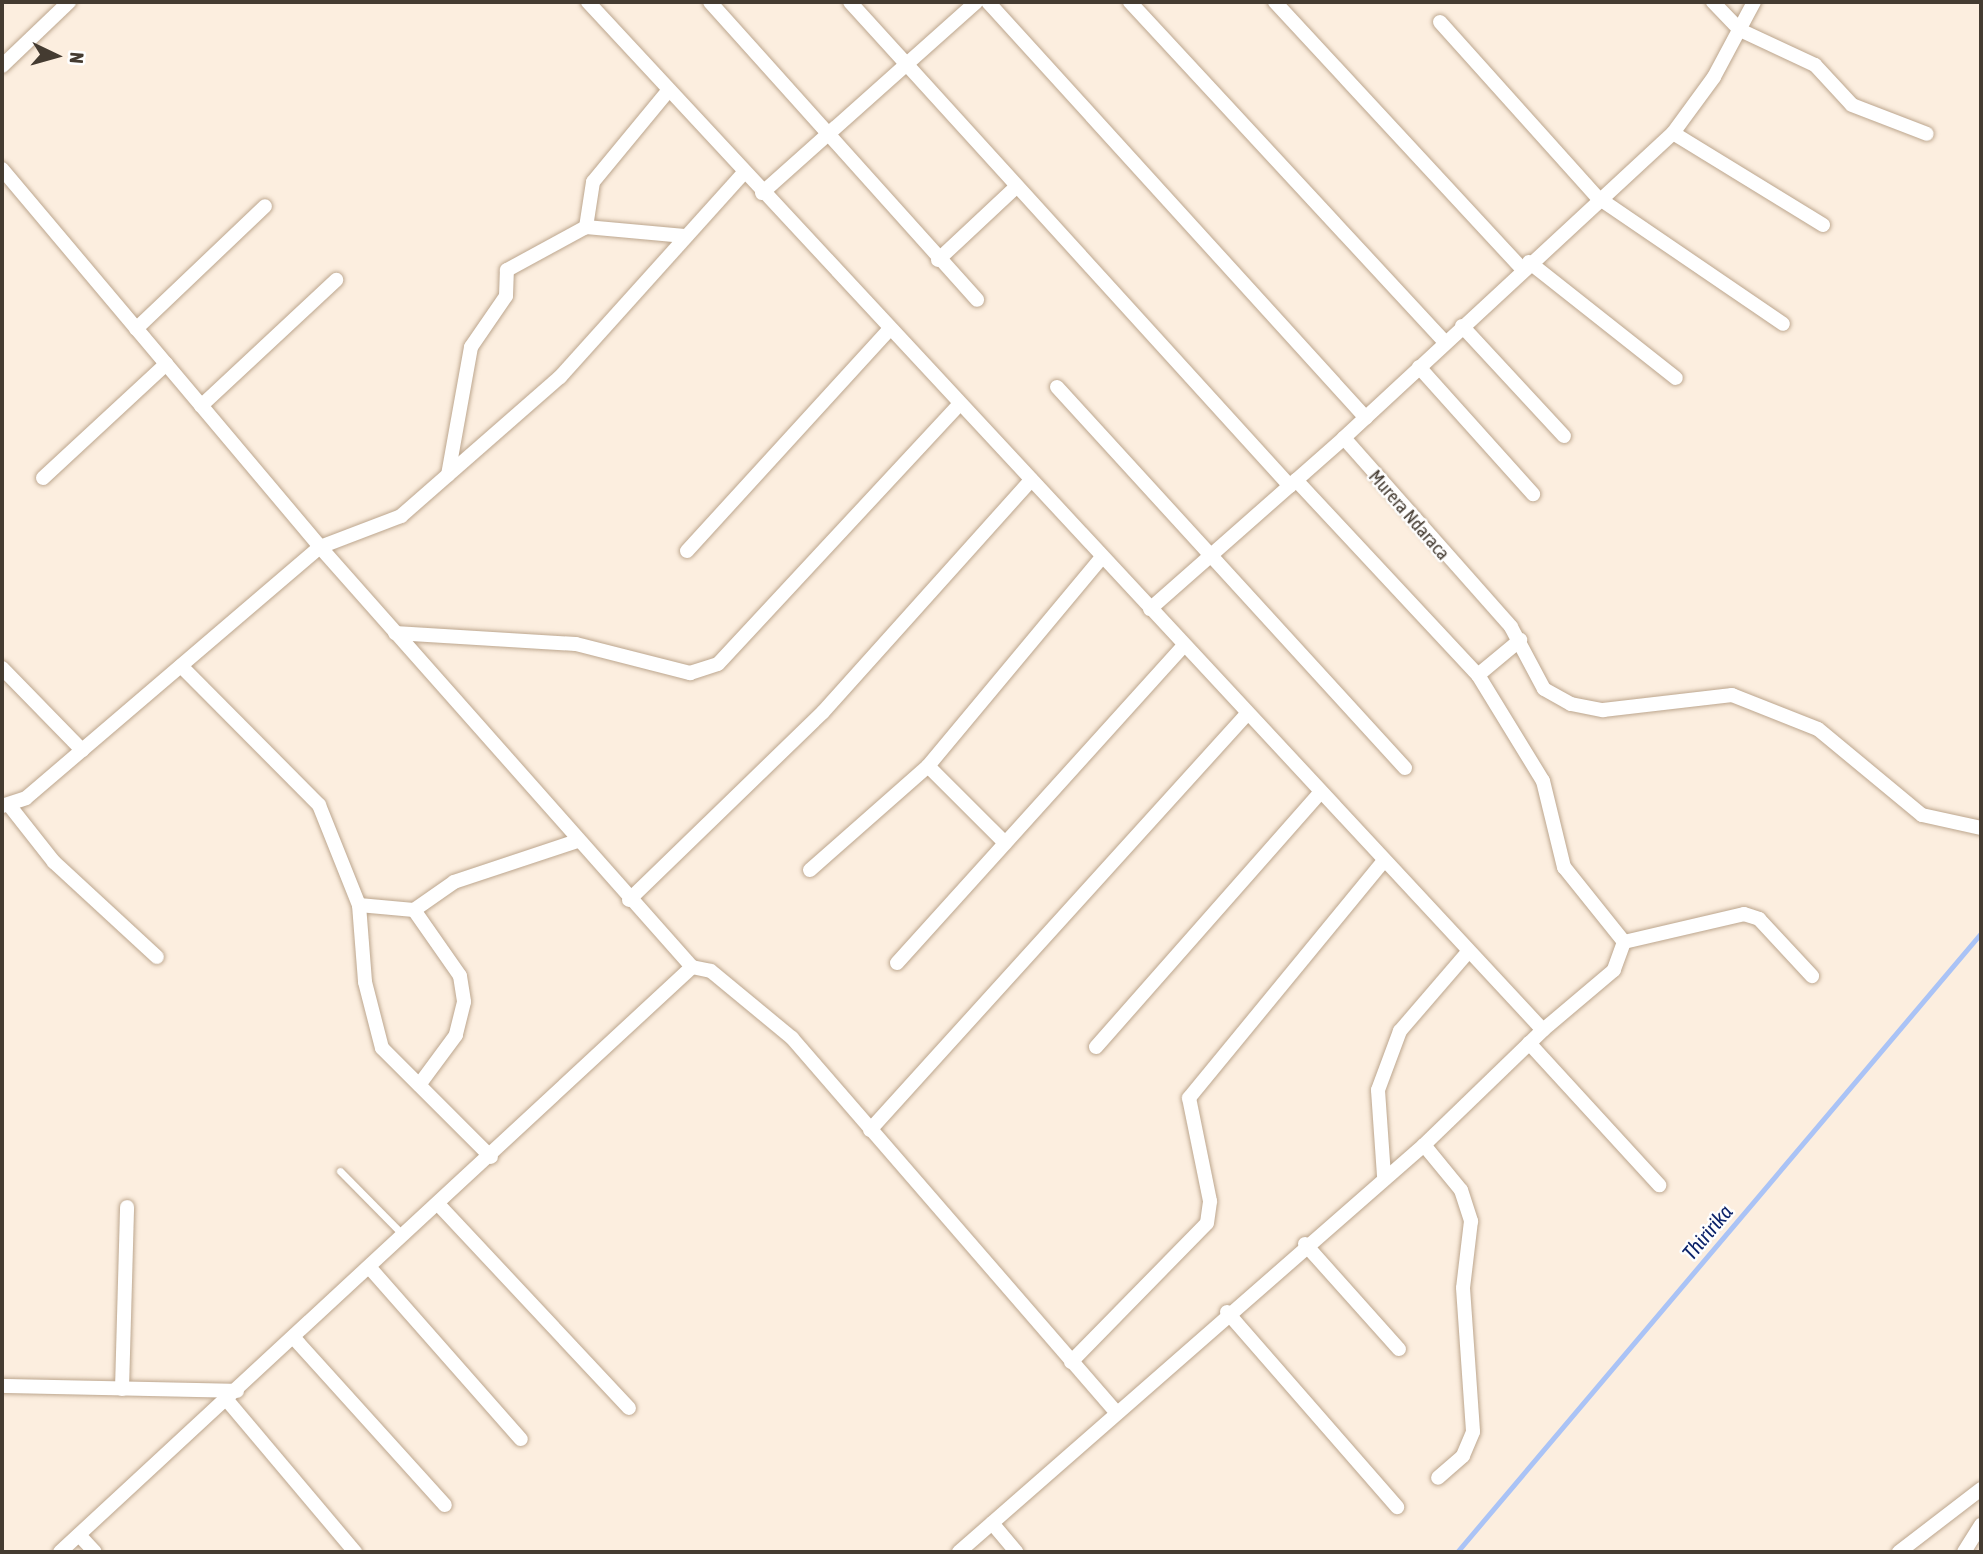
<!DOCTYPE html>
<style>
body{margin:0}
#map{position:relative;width:1983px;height:1554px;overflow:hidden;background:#fceedf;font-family:"Asap Condensed",sans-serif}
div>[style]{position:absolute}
.stream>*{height:5px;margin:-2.5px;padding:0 2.5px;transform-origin:2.5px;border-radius:2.5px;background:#aac3f6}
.roads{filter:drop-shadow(0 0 2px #bca68e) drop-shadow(0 0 2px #bca68e)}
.lane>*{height:7px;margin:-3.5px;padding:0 3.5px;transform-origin:3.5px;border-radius:3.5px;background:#fff}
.street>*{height:14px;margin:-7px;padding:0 7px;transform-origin:7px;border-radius:7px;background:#fff}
span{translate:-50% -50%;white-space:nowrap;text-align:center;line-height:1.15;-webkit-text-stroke:5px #fefefe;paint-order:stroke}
.street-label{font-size:19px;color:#443b31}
.water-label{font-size:21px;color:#0c236a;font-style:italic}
.frame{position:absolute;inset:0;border:4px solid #443b31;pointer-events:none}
.north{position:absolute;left:21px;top:21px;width:70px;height:70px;-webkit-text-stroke:5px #fefefe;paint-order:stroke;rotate:95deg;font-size:19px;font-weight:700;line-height:28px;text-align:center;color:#443b31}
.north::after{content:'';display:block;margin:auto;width:24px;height:32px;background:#443b31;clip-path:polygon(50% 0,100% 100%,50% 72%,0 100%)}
</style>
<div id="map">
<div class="stream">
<i style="left:1457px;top:1552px;width:811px;rotate:-49.75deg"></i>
</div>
<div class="roads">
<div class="lane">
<i style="left:340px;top:1171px;width:91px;rotate:45.4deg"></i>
</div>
<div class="street">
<i style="left:588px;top:2px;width:1403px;rotate:47.11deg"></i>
<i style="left:1543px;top:1030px;width:165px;rotate:136deg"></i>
<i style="left:1424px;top:1145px;width:618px;rotate:138.81deg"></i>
<i style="left:710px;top:2px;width:400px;rotate:48.1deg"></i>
<i style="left:850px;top:2px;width:654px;rotate:47.73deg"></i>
<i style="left:988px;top:2px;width:562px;rotate:47.74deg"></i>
<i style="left:1130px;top:2px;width:463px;rotate:47.2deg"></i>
<i style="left:1275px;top:2px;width:364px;rotate:47.2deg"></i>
<i style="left:1713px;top:2px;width:39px;rotate:46deg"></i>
<i style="left:1740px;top:30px;width:83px;rotate:25deg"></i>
<i style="left:1815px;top:65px;width:54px;rotate:47.2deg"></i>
<i style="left:1852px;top:105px;width:80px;rotate:21.1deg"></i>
<i style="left:1754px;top:2px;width:85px;rotate:118.1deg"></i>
<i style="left:1714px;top:77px;width:69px;rotate:126.2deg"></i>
<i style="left:1673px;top:133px;width:449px;rotate:137.2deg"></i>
<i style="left:1344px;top:438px;width:252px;rotate:48.5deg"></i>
<i style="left:1511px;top:627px;width:70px;rotate:62deg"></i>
<i style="left:1544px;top:689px;width:31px;rotate:29deg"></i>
<i style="left:1571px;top:704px;width:33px;rotate:11deg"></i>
<i style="left:1603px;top:710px;width:130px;rotate:-6.6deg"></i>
<i style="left:1732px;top:695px;width:92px;rotate:21.6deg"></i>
<i style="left:1818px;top:729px;width:135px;rotate:39.6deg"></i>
<i style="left:1922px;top:815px;width:60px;rotate:12.4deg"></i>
<i style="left:1440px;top:22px;width:235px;rotate:48.1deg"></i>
<i style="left:1597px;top:197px;width:225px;rotate:34.3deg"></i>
<i style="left:2px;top:66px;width:93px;rotate:-43.7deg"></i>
<i style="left:668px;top:91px;width:118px;rotate:129.5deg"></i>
<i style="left:593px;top:182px;width:46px;rotate:98.8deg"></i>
<i style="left:586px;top:227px;width:99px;rotate:5.2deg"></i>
<i style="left:1673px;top:133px;width:176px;rotate:31.5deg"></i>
<i style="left:2px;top:169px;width:494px;rotate:49.9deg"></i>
<i style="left:320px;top:547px;width:561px;rotate:48.47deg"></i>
<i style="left:692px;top:967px;width:861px;rotate:137.21deg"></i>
<i style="left:762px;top:193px;width:287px;rotate:-41.7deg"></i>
<i style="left:938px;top:260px;width:107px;rotate:-43.1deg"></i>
<i style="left:1529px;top:262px;width:187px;rotate:38.3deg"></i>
<i style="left:1462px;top:326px;width:150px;rotate:47.2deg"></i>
<i style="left:136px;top:329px;width:178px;rotate:-43.6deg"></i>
<i style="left:1419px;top:367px;width:171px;rotate:48.1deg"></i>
<i style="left:1057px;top:387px;width:516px;rotate:47.59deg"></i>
<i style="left:201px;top:406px;width:185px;rotate:-43deg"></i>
<i style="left:448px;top:475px;width:130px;rotate:-79.8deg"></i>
<i style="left:471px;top:347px;width:62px;rotate:-55.5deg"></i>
<i style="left:506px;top:296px;width:26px;rotate:-88deg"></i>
<i style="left:507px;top:270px;width:90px;rotate:-28.6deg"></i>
<i style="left:43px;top:478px;width:168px;rotate:-42.8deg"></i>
<i style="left:1296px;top:480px;width:267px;rotate:47deg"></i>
<i style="left:1478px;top:675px;width:55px;rotate:-39.8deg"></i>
<i style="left:687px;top:551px;width:301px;rotate:-47.6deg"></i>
<i style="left:1150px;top:609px;width:259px;rotate:-41.4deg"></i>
<i style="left:395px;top:633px;width:181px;rotate:3.5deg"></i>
<i style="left:576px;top:644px;width:118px;rotate:14.3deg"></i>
<i style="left:690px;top:673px;width:29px;rotate:-18deg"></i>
<i style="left:718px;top:664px;width:355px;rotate:-47.1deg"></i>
<i style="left:181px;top:666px;width:196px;rotate:45.2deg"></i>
<i style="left:319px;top:805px;width:108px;rotate:68.2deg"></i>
<i style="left:359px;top:905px;width:77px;rotate:85.5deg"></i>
<i style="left:365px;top:982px;width:68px;rotate:75.6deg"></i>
<i style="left:382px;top:1048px;width:154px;rotate:45deg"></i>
<i style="left:2px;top:668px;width:115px;rotate:45.7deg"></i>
<i style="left:1478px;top:675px;width:124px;rotate:58.5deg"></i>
<i style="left:1543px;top:781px;width:89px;rotate:76.3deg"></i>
<i style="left:1564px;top:867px;width:96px;rotate:51.3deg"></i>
<i style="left:1624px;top:942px;width:30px;rotate:110deg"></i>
<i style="left:1614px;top:970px;width:93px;rotate:139.8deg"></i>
<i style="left:928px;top:766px;width:109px;rotate:45deg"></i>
<i style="left:9px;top:805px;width:73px;rotate:51.7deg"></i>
<i style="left:54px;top:862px;width:140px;rotate:42.7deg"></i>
<i style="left:2px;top:806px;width:25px;rotate:-18deg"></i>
<i style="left:26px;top:798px;width:387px;rotate:-40.5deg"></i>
<i style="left:320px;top:547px;width:87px;rotate:-20.9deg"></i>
<i style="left:401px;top:516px;width:211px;rotate:-41.2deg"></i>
<i style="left:560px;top:377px;width:275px;rotate:-48deg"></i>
<i style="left:810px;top:870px;width:157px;rotate:-41.4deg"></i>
<i style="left:928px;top:766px;width:272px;rotate:-50.2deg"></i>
<i style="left:629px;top:900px;width:270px;rotate:-44.1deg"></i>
<i style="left:823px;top:712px;width:312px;rotate:-48.1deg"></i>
<i style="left:359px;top:905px;width:55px;rotate:5.2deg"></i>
<i style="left:414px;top:910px;width:49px;rotate:-35deg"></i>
<i style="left:454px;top:882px;width:130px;rotate:-18.4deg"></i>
<i style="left:414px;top:910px;width:80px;rotate:55.1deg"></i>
<i style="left:460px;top:976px;width:26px;rotate:81deg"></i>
<i style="left:464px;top:1002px;width:34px;rotate:104deg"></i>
<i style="left:456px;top:1035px;width:62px;rotate:126.5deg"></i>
<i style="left:1624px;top:942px;width:123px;rotate:-13.1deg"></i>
<i style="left:1744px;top:914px;width:16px;rotate:18deg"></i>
<i style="left:1759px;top:919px;width:78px;rotate:47.1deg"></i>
<i style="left:897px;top:963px;width:427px;rotate:-47.9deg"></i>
<i style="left:692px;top:967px;width:19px;rotate:12deg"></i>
<i style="left:711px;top:971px;width:105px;rotate:39.6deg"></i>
<i style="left:792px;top:1038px;width:495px;rotate:49.1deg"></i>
<i style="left:1529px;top:1043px;width:193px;rotate:47.5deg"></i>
<i style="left:1096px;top:1047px;width:337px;rotate:-48.6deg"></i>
<i style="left:870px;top:1130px;width:560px;rotate:-47.82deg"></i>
<i style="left:1424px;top:1145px;width:58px;rotate:50.6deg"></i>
<i style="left:1461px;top:1190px;width:33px;rotate:72deg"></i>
<i style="left:1471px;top:1221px;width:67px;rotate:96.8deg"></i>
<i style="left:1463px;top:1288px;width:144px;rotate:86deg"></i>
<i style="left:1473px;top:1432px;width:26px;rotate:113deg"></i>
<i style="left:1463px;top:1456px;width:33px;rotate:139deg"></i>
<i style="left:1384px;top:1176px;width:86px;rotate:-94deg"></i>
<i style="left:1378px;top:1090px;width:63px;rotate:-69.6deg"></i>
<i style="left:1400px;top:1031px;width:104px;rotate:-49.3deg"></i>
<i style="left:439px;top:1205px;width:278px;rotate:46.9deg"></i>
<i style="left:1305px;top:1244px;width:141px;rotate:48.2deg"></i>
<i style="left:370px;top:1268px;width:228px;rotate:48.6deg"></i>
<i style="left:1227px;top:1312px;width:259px;rotate:48.9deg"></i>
<i style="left:294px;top:1338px;width:225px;rotate:47.9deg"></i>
<i style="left:1071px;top:1362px;width:194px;rotate:-45.6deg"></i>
<i style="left:1207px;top:1223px;width:22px;rotate:-82deg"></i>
<i style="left:1210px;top:1201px;width:105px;rotate:-101.5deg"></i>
<i style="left:1189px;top:1098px;width:304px;rotate:-50.6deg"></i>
<i style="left:2px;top:1386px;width:235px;rotate:1.2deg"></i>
<i style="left:122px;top:1389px;width:182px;rotate:-88.4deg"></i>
<i style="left:227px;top:1400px;width:199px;rotate:49.9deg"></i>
<i style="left:992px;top:1523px;width:38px;rotate:50deg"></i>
<i style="left:79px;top:1535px;width:23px;rotate:47deg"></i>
<i style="left:1899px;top:1552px;width:103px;rotate:-37.5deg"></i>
<i style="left:1964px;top:1552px;width:32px;rotate:-58deg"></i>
</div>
</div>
<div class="street-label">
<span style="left:1409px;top:515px;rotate:49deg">Murera Ndaraca</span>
</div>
<div class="water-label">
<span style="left:1707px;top:1232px;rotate:-50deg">Thiririka</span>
</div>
<div class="frame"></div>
<div class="north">N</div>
</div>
